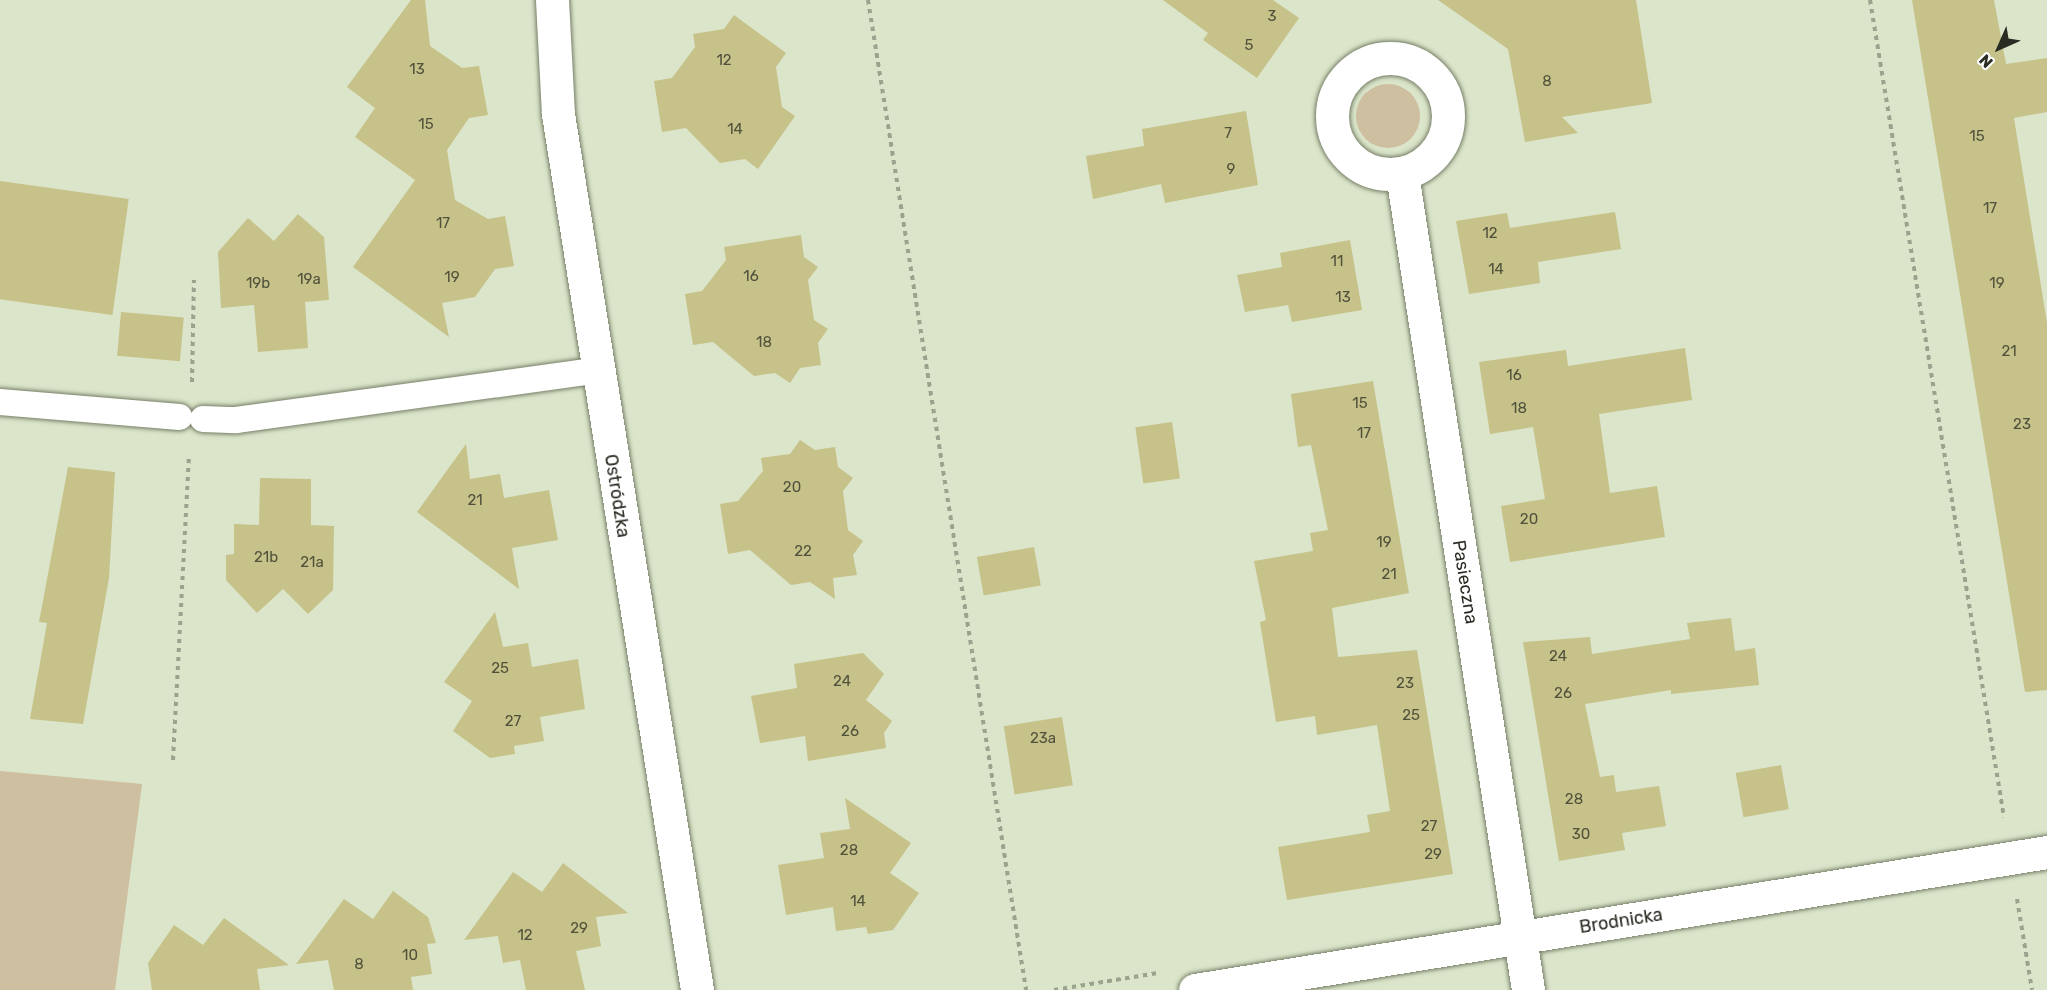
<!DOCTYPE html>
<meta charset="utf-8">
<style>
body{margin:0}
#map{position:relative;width:2047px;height:990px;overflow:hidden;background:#dbe5ca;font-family:Rubik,sans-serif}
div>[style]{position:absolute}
.green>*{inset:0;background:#cdbf9f}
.round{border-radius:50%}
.building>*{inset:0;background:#c6c289;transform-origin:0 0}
.path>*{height:4px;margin-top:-2px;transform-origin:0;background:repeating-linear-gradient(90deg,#9ba38e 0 4.5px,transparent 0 9px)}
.roads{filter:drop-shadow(0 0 2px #788068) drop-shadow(0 0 2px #788068)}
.lane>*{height:26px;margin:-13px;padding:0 13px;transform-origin:13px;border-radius:13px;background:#fff}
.street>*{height:33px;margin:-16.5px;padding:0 16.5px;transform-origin:16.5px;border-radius:16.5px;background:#fff}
.street>.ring{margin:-16.5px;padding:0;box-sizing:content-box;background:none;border:33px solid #fff;border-radius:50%}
span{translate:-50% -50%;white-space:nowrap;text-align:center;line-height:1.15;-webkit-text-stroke:6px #fff;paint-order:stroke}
.number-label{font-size:15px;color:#50523c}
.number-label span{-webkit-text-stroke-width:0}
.street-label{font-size:18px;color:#282c22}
.north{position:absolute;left:1969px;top:18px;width:60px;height:60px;-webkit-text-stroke:4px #fff;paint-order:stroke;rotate:225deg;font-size:16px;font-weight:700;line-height:24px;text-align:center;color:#282c22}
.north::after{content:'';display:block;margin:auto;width:21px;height:27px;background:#282c22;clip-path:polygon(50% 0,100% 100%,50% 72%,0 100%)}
</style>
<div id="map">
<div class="green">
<i class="round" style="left:1356px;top:84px;width:64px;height:64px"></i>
<i style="clip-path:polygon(0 771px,142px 784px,115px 990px,0 990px)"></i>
</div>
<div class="building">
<i style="clip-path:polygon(411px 0,425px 0,430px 46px,462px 68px,479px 66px,488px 115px,469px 118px,447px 150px,455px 200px,488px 219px,505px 216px,514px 266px,495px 269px,475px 297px,442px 303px,449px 337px,353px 267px,415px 180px,355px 137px,375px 108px,347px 87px)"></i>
<i style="clip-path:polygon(1163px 0,1273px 0,1299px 18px,1257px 78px,1203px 40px,1208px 33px)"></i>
<i style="clip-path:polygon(1438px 0,1636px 0,1652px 103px,1562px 117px,1578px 133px,1525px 142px,1508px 49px)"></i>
<i style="clip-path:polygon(1912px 0,1994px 0,2006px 64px,2047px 58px,2047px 112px,2014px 118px,2047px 323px,2047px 690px,2025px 692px)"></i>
<i style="clip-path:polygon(734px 15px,786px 53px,776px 67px,782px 107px,795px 116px,758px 169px,745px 159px,720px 163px,686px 128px,662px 132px,654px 81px,672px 78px,695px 47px,693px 34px,724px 29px)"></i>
<i style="clip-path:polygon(1246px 111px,1258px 185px,1165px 203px,1161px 184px,1093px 199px,1086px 156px,1144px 146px,1142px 129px)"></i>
<i style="left:0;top:181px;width:130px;height:117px;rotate:8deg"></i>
<i style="clip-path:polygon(1615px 212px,1621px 249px,1538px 262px,1540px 283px,1469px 294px,1456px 221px,1507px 213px,1510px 228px)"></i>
<i style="clip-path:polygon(298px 214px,324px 237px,329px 300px,305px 302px,308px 348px,258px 352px,254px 305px,221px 308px,218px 252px,248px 218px,274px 241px)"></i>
<i style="clip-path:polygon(801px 235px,804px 257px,818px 267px,808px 280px,814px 320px,828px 329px,818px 343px,821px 365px,800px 368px,790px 383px,775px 373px,754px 376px,713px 342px,693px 345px,685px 294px,702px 291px,726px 260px,724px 247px)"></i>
<i style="clip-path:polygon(1350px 240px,1362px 310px,1292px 322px,1288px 305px,1245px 312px,1237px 275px,1282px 267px,1280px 253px)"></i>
<i style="left:121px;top:312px;width:63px;height:44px;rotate:5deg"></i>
<i style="clip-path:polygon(1685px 348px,1692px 400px,1599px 414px,1610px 493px,1657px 486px,1665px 537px,1510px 562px,1501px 506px,1545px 499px,1533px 427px,1490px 434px,1479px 362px,1566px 350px,1568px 366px)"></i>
<i style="clip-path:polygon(1373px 381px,1409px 593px,1332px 608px,1338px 657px,1417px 650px,1453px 874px,1287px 900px,1278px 847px,1370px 832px,1367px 815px,1390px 811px,1377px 725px,1317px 735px,1315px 716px,1276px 722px,1260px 622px,1266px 620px,1254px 561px,1313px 551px,1310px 533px,1328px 530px,1311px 445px,1298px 447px,1291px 394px)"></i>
<i style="left:1172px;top:422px;width:57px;height:37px;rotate:82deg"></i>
<i style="clip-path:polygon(800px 440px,815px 450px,835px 447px,838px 467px,853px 478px,843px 491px,848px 530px,863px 541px,853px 555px,857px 575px,833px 578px,835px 599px,810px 582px,791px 585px,750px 550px,728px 554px,720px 504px,738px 501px,763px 471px,761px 458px,790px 454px)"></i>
<i style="clip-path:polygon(466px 444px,470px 479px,500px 474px,504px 498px,549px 490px,558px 540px,512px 548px,519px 589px,417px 512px)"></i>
<i style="clip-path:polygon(68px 467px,115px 472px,109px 578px,83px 724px,30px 719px,47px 623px,39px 622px)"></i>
<i style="clip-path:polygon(260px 478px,311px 479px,311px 525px,334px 526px,333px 590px,308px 614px,283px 589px,257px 613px,226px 580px,226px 555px,234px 554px,234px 524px,259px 525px)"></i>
<i style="left:1034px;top:547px;width:39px;height:58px;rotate:80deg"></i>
<i style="clip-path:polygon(495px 612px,503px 647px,528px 643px,532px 667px,578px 659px,585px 709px,540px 717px,544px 741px,514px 746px,515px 754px,490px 758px,453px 731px,472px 701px,444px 682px)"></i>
<i style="clip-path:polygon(1731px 618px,1735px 651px,1755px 648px,1759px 685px,1671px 694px,1671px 690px,1585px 704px,1600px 777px,1614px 775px,1616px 792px,1659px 786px,1666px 826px,1622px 833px,1625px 850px,1559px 861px,1523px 642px,1590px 637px,1592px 654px,1690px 639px,1687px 623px)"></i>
<i style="clip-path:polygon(863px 653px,884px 674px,866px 700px,892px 721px,884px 733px,886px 748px,808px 761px,805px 736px,760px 743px,751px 696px,797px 688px,794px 664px)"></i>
<i style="left:1062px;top:717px;width:69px;height:59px;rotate:81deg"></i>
<i style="left:1781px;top:765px;width:45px;height:46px;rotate:80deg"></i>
<i style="clip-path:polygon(845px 798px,911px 843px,890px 873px,919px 893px,893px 930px,868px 934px,866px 927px,836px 931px,833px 907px,786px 915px,778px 865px,824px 858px,820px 833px,850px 829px)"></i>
<i style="clip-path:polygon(563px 863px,628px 913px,596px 917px,601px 946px,576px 951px,585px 990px,526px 990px,520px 960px,503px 963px,498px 936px,464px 940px,513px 872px,542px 892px)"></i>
<i style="clip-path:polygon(393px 891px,428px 917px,436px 943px,427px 944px,432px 974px,411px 977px,413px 990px,334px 990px,328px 960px,296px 964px,344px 899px,373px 919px)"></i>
<i style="clip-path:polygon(224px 918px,289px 965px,257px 969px,260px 990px,152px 990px,148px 963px,174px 925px,203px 945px)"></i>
</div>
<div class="path">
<i style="left:868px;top:0;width:1003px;rotate:80.93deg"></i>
<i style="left:1870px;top:0;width:828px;rotate:80.69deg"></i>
<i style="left:192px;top:382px;width:102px;rotate:-88.9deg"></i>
<i style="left:173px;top:760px;width:305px;rotate:-87deg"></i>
<i style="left:2017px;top:899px;width:92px;rotate:80.6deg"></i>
<i style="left:1054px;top:990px;width:105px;rotate:-9.3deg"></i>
</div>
<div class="roads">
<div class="lane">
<i style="left:0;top:402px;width:180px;rotate:4.8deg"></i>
<i style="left:203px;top:419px;width:33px;rotate:2deg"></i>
<i style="left:236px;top:420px;width:363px;rotate:-7.8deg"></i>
</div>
<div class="street">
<i style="left:552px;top:0;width:114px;rotate:87deg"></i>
<i style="left:558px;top:114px;width:887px;rotate:80.98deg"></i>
<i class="ring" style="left:1332px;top:58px;width:83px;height:83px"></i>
<i style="left:1402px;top:174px;width:826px;rotate:81.22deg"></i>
<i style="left:1195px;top:990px;width:863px;rotate:-9.2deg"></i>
</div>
</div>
<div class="number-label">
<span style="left:1272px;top:17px">3</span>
<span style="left:1249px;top:46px">5</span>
<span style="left:724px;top:61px">12</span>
<span style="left:417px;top:70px">13</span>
<span style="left:1547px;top:82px">8</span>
<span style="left:426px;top:125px">15</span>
<span style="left:735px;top:130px">14</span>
<span style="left:1228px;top:134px">7</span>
<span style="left:1977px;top:137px">15</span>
<span style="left:1231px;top:170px">9</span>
<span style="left:1990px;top:209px">17</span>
<span style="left:443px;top:224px">17</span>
<span style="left:1490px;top:234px">12</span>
<span style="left:1337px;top:262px">11</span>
<span style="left:1496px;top:270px">14</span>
<span style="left:751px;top:277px">16</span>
<span style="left:452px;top:278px">19</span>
<span style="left:309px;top:280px">19a</span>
<span style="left:258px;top:284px">19b</span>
<span style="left:1997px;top:284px">19</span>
<span style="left:1343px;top:298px">13</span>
<span style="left:764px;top:343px">18</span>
<span style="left:2009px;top:352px">21</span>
<span style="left:1514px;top:376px">16</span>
<span style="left:1360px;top:404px">15</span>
<span style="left:1519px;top:409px">18</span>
<span style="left:2022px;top:425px">23</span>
<span style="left:1364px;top:434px">17</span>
<span style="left:792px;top:488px">20</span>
<span style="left:475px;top:501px">21</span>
<span style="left:1529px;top:520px">20</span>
<span style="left:1384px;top:543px">19</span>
<span style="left:803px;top:552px">22</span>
<span style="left:266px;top:558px">21b</span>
<span style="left:312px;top:563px">21a</span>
<span style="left:1389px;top:575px">21</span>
<span style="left:1558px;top:657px">24</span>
<span style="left:500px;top:669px">25</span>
<span style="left:842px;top:682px">24</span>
<span style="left:1405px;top:684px">23</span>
<span style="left:1563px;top:694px">26</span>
<span style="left:1411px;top:716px">25</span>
<span style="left:513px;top:722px">27</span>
<span style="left:850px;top:732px">26</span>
<span style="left:1043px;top:739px">23a</span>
<span style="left:1574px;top:800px">28</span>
<span style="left:1429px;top:827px">27</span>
<span style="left:1581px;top:835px">30</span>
<span style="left:849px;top:851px">28</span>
<span style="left:1433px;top:855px">29</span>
<span style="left:858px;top:902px">14</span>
<span style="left:579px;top:929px">29</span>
<span style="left:525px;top:936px">12</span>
<span style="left:410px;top:956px">10</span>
<span style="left:359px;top:965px">8</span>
</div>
<div class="street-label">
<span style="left:617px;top:496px;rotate:81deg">Ostródzka</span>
<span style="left:1465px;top:582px;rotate:81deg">Pasieczna</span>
<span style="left:1621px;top:921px;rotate:-9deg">Brodnicka</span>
</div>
<div class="north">N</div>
</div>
